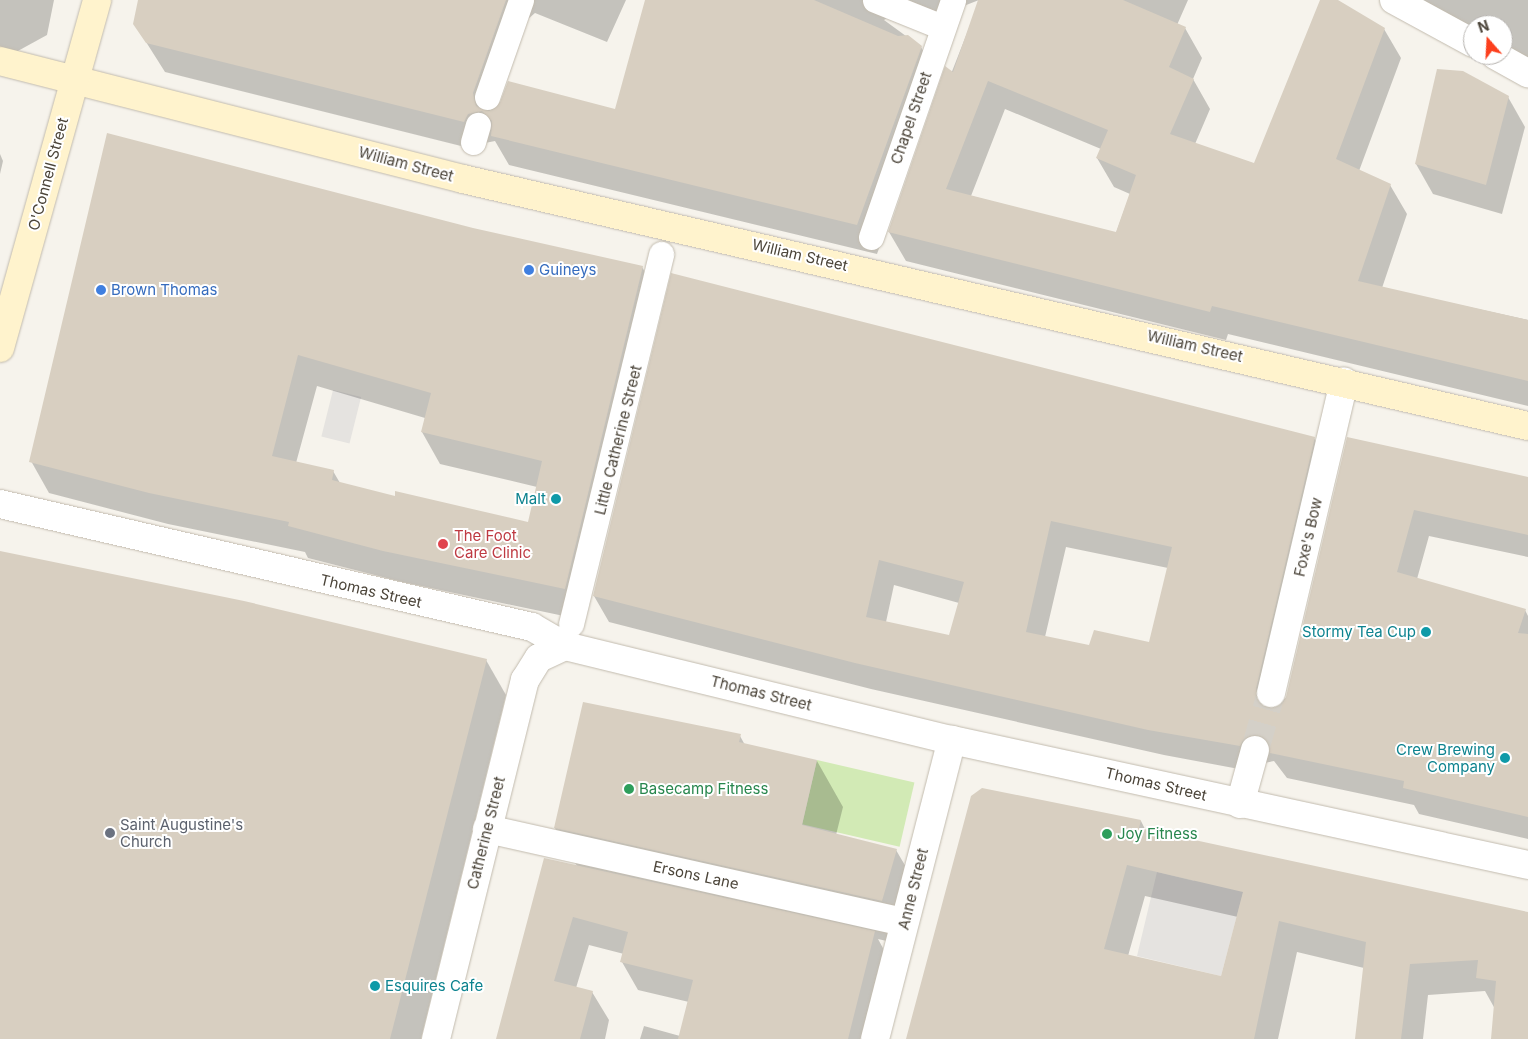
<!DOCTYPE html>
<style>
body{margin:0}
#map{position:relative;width:1528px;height:1039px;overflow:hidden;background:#f6f3ec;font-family:Inter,sans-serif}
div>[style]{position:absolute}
.green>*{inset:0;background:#d2eab5;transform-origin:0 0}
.parking>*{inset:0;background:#e5e3e0;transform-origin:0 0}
.shadow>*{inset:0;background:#0003}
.building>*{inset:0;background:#d8cfc1}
.minor-tunnel>*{height:28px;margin-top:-14px;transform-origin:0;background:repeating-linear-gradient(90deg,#d4d0c8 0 28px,transparent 0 42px)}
.roads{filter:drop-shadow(0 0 1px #c2bbae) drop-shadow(0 0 1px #c2bbae)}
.pedestrian>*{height:25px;margin:-12.5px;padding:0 12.5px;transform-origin:12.5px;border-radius:12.5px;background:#fff}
.minor>*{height:28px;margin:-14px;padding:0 14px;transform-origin:14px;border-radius:14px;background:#fff}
.secondary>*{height:28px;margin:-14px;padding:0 14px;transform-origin:14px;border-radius:14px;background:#fff3cd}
.dots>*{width:14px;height:14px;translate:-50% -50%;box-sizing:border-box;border:2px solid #fff;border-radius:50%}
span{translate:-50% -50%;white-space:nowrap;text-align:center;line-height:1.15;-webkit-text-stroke:4px #fff;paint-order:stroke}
.street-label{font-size:15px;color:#4b4439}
.shop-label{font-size:15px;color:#366cbe}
.left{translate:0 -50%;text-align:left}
.culture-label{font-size:15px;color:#0d838f}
.right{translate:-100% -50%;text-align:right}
.health-label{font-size:15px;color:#be3a42}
.leisure-label{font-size:15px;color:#27864d}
.worship-label{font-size:15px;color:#5b616d}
.north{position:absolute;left:1463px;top:15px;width:50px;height:50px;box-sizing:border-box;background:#fff;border:1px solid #b7b4b0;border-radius:50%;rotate:341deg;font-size:14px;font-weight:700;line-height:20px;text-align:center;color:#4b4439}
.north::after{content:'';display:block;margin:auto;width:18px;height:22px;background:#fc3f1d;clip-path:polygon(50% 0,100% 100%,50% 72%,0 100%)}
</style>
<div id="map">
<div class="green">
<i style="left:817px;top:760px;width:100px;height:66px;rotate:13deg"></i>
</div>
<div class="parking">
<i style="left:333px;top:390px;width:29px;height:48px;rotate:14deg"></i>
<i style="clip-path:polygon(1202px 847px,1244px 889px,1221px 976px,1137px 956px,1157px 872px,1194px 881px)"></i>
</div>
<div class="shadow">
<i style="clip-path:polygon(0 0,54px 0,47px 35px,16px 52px,0 49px)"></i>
<i style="clip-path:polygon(140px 0,626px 0,607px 42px,535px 13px,528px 19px,494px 109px,616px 111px,646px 0,979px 0,918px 24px,891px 15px,884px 20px,921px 47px,938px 77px,877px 254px,509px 165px,495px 141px,485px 143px,481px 151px,165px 72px,134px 23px)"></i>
<i style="clip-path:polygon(evenodd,980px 0,1188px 0,1177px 25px,1185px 28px,1202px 58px,1193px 79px,1210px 109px,1195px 144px,1255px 164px,1321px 0,1336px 0,1384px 29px,1401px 58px,1359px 171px,1390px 185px,1407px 214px,1382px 288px,1528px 320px,1528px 406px,1228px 334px,1226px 340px,906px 261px,889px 232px,980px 0,1005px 109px,1101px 149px,1097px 158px,1114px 187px,1130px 194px,1116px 233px,971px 196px,1005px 109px)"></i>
<i style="clip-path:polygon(1414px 0,1528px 0,1528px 61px,1503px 47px,1503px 25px,1473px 25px,1473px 31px)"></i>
<i style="clip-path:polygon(1508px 97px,1525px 127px,1502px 214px,1433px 194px,1416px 164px)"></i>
<i style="clip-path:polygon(0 154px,3px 161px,0 174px)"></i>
<i style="clip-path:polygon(evenodd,473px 229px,642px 267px,661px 299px,583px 620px,402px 582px,308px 558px,305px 552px,168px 524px,49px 493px,31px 461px,473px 229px,317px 386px,425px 418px,422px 432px,440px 464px,537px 487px,529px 523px,396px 498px,340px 483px,333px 471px,296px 463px,317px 386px)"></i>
<i style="clip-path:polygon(evenodd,1314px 438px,1329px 464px,1272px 709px,1287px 697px,1348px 438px,1528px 478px,1528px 557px,1429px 536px,1417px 579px,1525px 610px,1528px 616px,1528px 839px,1419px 814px,1414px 805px,1287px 778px,1274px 761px,1259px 764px,1255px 772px,1164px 755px,871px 689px,609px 622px,594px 596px,1314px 438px,1066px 547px,1168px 568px,1150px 644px,1090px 646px,1045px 637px,1066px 547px,1314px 438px,894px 585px,959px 603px,950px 637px,886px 622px,894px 585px)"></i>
<i style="clip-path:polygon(0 552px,486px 660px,506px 695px,421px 1039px,0 1039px)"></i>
<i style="clip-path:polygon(740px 736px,745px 745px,817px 761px,843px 807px,836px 835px,896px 850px,923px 896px,908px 946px,878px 939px,890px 961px,870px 1039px,640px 1039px,644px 1026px,680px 1036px,689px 1002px,638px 990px,622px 962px,624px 954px,589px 945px,576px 988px,592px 992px,609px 1020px,605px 1039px,498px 1039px,577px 866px,555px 828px)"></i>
<i style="clip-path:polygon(evenodd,972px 797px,1141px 821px,1146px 831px,1528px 913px,1528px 1039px,1493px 1039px,1495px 1009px,1485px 991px,1428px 995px,1423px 1039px,1356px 1039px,1364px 968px,1297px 952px,1278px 1039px,907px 1039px,972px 797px,1145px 896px,1238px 917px,1222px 978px,1128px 956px,1145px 896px)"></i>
</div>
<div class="building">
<i style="clip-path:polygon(138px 0,506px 0,473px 93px,476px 106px,489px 111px,500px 102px,508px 81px,615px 109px,645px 0,814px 0,898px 36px,908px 35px,922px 46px,857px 225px,491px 136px,492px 121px,482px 111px,468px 114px,464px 122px,146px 43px,133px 24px)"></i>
<i style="clip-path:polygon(evenodd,978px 0,1123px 0,1186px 27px,1169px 67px,1194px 79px,1170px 134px,1254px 163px,1320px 0,1338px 0,1385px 28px,1336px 159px,1391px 184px,1358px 281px,1528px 320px,1528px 381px,1212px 306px,1210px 312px,888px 232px,945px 66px,953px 72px,978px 0,988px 81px,1108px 130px,1096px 158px,1136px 175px,1116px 232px,946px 189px,988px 81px)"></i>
<i style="clip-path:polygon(1437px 69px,1463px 71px,1509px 96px,1486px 185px,1415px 164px)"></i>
<i style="clip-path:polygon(evenodd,107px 133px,473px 228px,643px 266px,565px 589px,383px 551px,288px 526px,289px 522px,149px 493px,29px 462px,107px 133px,298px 355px,431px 393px,421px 432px,542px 461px,528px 522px,395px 491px,395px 496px,332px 480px,334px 470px,272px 456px,298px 355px)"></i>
<i style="clip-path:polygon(evenodd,671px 273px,1315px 437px,1256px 689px,1260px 704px,1268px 708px,1282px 704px,1286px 697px,1347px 437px,1528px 477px,1528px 535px,1414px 510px,1397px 572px,1526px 609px,1518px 633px,1528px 634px,1528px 817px,1403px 788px,1404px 781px,1270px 753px,1266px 739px,1259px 735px,1244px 739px,1240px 746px,1148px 730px,855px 663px,593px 596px,671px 273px,1051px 521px,1172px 547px,1149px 642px,1094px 630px,1089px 645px,1026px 632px,1051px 521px,671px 273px,879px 560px,964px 582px,949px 635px,866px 617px,879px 560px)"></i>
<i style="clip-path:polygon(0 551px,244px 601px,487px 659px,390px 1039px,0 1039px)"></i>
<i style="clip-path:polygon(583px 702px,741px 734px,739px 742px,817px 760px,802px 825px,897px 849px,882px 901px,554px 828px)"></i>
<i style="clip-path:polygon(evenodd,982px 788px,1141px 820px,1139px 828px,1528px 912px,1528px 1039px,1491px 1039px,1496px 981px,1476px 978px,1478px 960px,1410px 964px,1401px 1039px,1355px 1039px,1366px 942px,1279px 921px,1254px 1039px,906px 1039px,971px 796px,982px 788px,1127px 865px,1243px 892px,1221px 976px,1104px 949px,1127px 865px)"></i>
<i style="clip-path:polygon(544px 858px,875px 931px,848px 1039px,678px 1039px,693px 980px,620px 962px,628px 932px,573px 917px,554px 981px,593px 991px,580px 1039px,496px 1039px)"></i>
</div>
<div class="minor-tunnel">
<i style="left:1255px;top:750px;width:59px;rotate:-74.3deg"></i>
</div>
<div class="roads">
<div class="pedestrian">
<i style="left:875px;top:0;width:72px;rotate:21.9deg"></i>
<i style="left:487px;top:97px;width:103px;rotate:-70.7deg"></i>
<i style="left:473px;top:142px;width:18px;rotate:-74deg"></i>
<i style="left:871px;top:237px;width:251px;rotate:-70.9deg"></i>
<i style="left:571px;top:624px;width:381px;rotate:-76.3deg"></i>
</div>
<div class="minor">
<i style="left:1394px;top:0;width:90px;rotate:28.6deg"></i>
<i style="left:1495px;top:55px;width:38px;rotate:29deg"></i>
<i style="left:0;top:504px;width:546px;rotate:13.02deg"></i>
<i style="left:532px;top:627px;width:38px;rotate:30deg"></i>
<i style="left:565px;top:646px;width:398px;rotate:13.7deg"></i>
<i style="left:952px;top:740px;width:589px;rotate:12.24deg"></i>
<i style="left:1271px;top:693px;width:320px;rotate:-76.8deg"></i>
<i style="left:1240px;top:804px;width:56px;rotate:-74.5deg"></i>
<i style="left:487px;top:829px;width:427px;rotate:12.6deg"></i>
<i style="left:436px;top:1039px;width:370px;rotate:-76.1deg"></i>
<i style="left:525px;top:680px;width:26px;rotate:-58deg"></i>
<i style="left:539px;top:658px;width:29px;rotate:-25deg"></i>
<i style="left:875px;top:1039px;width:309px;rotate:-75.6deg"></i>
</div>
<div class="secondary">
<i style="left:0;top:61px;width:478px;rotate:14.3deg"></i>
<i style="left:463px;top:179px;width:1093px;rotate:13.06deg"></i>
<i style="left:0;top:348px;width:361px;rotate:-74.4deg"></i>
</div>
</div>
<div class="dots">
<i style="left:529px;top:270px;background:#3f7fe0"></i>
<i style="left:101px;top:290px;background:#3f7fe0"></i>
<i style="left:556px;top:499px;background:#0f9aa8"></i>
<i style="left:443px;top:544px;background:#e0444e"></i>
<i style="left:1426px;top:632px;background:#0f9aa8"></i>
<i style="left:1505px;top:758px;background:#0f9aa8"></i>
<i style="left:629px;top:789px;background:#2e9e5b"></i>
<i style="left:110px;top:833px;background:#6b7280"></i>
<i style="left:1107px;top:834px;background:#2e9e5b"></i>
<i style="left:375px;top:986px;background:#0f9aa8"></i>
</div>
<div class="street-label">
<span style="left:911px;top:118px;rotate:-71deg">Chapel Street</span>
<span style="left:406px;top:164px;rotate:15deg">William Street</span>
<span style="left:48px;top:174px;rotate:-75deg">O'Connell Street</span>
<span style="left:800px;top:255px;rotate:13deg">William Street</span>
<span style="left:1195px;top:346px;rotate:13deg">William Street</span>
<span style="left:618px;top:440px;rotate:-76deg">Little Catherine Street</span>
<span style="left:1308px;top:537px;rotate:-77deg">Foxe's Bow</span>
<span style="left:371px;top:591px;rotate:13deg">Thomas Street</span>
<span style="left:761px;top:693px;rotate:14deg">Thomas Street</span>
<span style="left:1156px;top:784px;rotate:13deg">Thomas Street</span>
<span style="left:486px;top:833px;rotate:-76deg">Catherine Street</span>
<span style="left:696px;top:875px;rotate:12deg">Ersons Lane</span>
<span style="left:913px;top:889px;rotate:-76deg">Anne Street</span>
</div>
<div class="shop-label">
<span class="left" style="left:539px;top:270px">Guineys</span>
<span class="left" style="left:111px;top:290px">Brown Thomas</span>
</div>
<div class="culture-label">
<span class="right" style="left:546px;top:499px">Malt</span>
<span class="right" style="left:1416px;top:632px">Stormy Tea Cup</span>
<span class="right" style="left:1495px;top:758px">Crew Brewing<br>Company</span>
<span class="left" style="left:385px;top:986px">Esquires Cafe</span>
</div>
<div class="health-label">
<span class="left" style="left:454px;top:544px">The Foot<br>Care Clinic</span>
</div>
<div class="leisure-label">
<span class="left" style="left:639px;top:789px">Basecamp Fitness</span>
<span class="left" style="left:1117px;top:834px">Joy Fitness</span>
</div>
<div class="worship-label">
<span class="left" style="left:120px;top:833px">Saint Augustine's<br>Church</span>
</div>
<div class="north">N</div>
</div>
